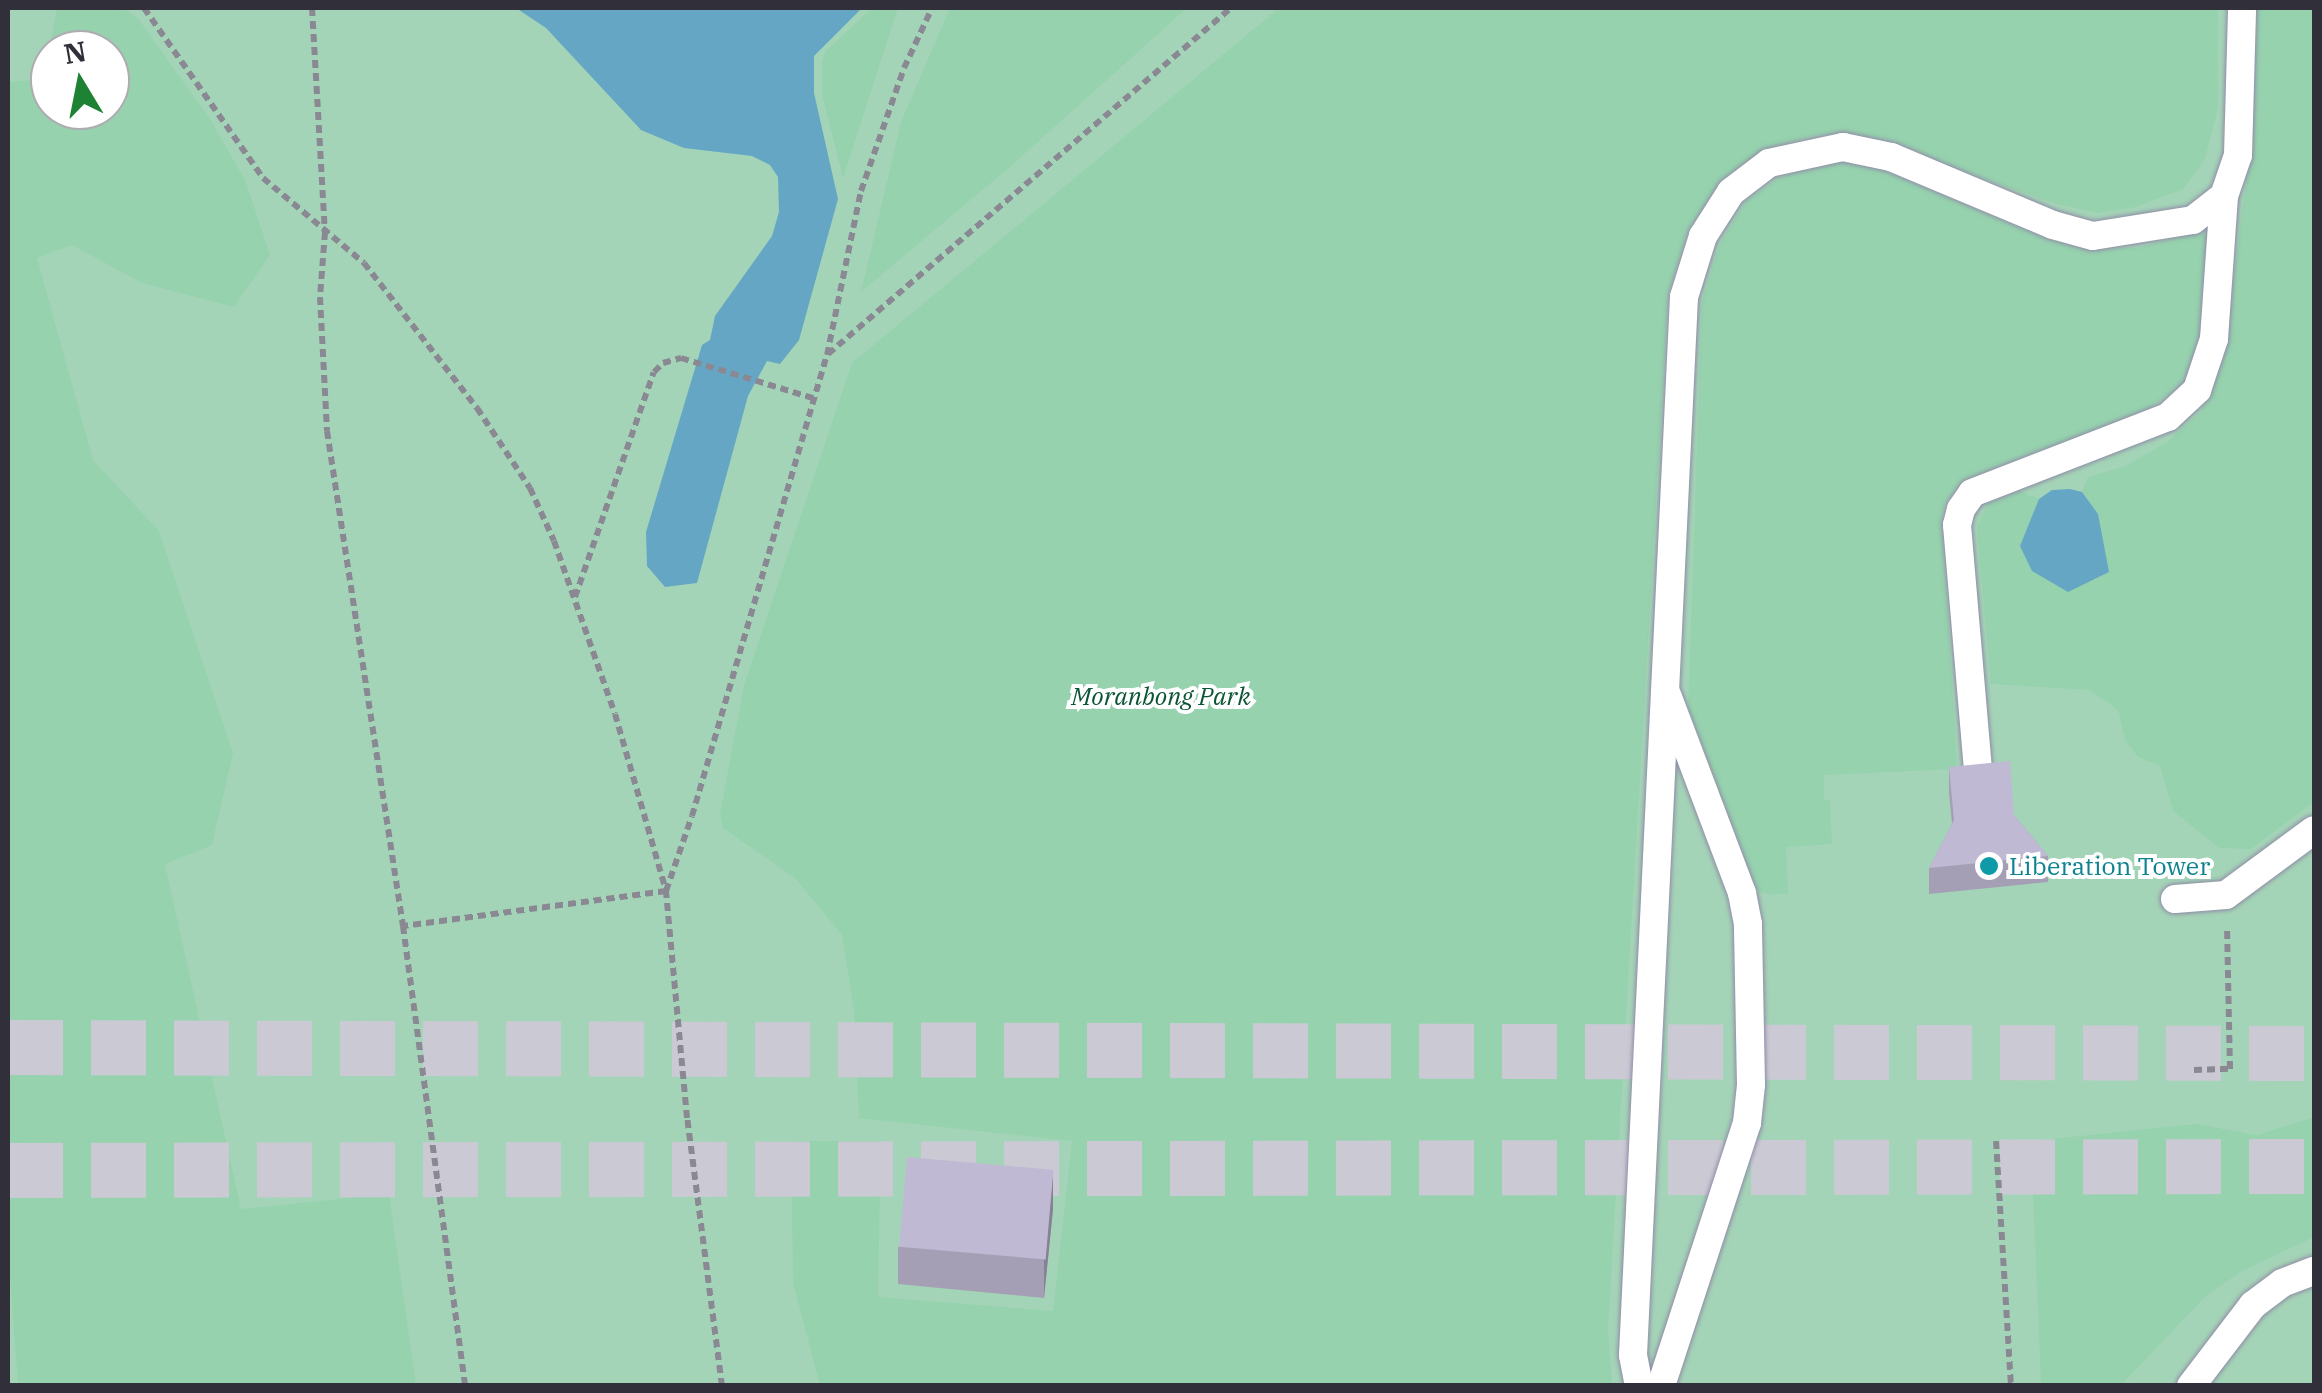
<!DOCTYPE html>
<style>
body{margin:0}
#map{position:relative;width:2322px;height:1393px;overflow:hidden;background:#f1f0fb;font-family:"IBM Plex Serif",serif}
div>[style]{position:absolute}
.green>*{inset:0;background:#a4d4b7}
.forest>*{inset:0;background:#96d2ae}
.water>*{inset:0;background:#65a6c4}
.secondary-tunnel>*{height:55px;margin-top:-27.5px;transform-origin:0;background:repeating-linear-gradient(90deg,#cbcad4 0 55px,transparent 0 83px)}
.path>*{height:6px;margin-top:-3px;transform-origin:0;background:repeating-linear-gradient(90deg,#8a8993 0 8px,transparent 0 13px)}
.roads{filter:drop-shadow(0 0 2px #908da7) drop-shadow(0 0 2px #908da7)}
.lane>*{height:28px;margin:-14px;padding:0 14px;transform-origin:14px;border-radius:14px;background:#fff}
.wall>*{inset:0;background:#a59fb6}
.shaded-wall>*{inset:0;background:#868294}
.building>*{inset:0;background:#c0b9d4;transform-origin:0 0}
.dots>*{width:28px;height:28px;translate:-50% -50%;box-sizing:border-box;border:5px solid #fff;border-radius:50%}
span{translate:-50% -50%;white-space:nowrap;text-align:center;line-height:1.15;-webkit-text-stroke:8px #fff;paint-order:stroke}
.park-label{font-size:25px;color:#0c5534;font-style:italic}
.culture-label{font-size:25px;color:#0d838f}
.left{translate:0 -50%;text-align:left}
.frame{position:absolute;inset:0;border:10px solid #31303a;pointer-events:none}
.north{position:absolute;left:30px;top:30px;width:100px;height:100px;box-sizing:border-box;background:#fff;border:2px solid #adacb0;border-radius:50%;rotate:350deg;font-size:28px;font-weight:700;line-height:40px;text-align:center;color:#31303a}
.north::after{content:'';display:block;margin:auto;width:35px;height:45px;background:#1e8235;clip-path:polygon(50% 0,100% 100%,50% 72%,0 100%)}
</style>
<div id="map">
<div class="green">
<i style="clip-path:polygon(evenodd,8px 8px,2314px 8px,2314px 1385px,8px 1386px,8px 8px,50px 50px,110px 50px,110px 110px,50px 110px,50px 50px)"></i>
</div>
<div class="forest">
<i style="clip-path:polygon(evenodd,57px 8px,122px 8px,137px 17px,212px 122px,246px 182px,270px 255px,234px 307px,142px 283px,72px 245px,37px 258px,93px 460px,159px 531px,233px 753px,212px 845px,165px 864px,241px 1209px,389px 1194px,416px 1385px,18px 1385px,8px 1249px,8px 82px,44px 79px,57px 8px,110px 50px,110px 110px,50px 110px,50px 50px,110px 50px)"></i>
<i style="clip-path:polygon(872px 8px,898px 8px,843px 178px,822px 95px,822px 61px,826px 51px)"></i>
<i style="clip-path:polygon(950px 8px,1187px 8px,1011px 166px,861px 292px,901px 122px)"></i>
<i style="clip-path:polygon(1279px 8px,2218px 8px,2218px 108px,2205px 159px,2183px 189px,2136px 207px,2097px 213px,2057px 204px,1847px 132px,1807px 137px,1760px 152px,1721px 182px,1688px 230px,1668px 294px,1608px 1330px,1612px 1385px,820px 1385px,793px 1283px,791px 1141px,881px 1141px,878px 1297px,1053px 1311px,1072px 1141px,859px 1118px,854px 1011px,842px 935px,795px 878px,723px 828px,720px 814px,744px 685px,852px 363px)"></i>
<i style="clip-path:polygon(2256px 8px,2314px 8px,2314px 802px,2251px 849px,2219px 848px,2173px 811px,2160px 766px,2138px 757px,2125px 740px,2118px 710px,2090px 690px,1991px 684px,1977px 528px,1988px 503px,2020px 491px,2039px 499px,2020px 546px,2054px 585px,2098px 514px,2082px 492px,2088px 477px,2125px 466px,2167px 442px,2201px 412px,2224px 355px,2251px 145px)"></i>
<i style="clip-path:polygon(1849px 161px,1892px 173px,2044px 238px,2086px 249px,2136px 248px,2187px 235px,2210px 234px,2202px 351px,2184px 383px,2128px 424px,2000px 470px,1954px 492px,1945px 503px,1942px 517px,1957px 769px,1824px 775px,1824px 800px,1830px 800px,1832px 844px,1786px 847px,1788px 893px,1771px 895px,1759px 891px,1752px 879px,1688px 707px,1702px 301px,1720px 244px,1746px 201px,1779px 178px,1817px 164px)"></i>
<i style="clip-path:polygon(2314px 1117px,2314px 1237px,2242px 1271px,2205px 1297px,2121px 1385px,2041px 1385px,2031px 1141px,2196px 1124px,2257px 1135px)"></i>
</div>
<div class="water">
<i style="clip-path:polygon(516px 8px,862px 8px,814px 56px,814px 93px,838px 199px,799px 340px,780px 364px,767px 361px,748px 396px,697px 583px,665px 587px,647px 566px,646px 532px,702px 345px,710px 340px,715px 316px,772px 236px,779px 212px,778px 177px,770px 165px,752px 156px,684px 148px,641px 130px,546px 28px)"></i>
<i style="clip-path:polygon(2070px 489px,2082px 492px,2098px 514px,2109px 572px,2068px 592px,2032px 571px,2020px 546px,2039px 499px,2052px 490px)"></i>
</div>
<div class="secondary-tunnel">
<i style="left:8px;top:1047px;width:2306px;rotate:0.15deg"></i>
<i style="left:8px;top:1170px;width:2306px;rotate:-0.1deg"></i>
</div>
<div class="path">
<i style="left:144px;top:8px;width:208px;rotate:55deg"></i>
<i style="left:263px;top:178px;width:132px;rotate:40.1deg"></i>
<i style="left:364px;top:263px;width:184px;rotate:52.1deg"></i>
<i style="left:477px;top:408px;width:96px;rotate:56.5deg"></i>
<i style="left:530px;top:488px;width:58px;rotate:65.6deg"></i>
<i style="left:554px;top:541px;width:183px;rotate:70.6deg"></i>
<i style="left:615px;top:714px;width:184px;rotate:73.9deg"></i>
<i style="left:666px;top:891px;width:265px;rotate:172.4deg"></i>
<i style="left:312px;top:8px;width:224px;rotate:86.7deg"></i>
<i style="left:325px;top:232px;width:65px;rotate:94.4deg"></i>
<i style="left:320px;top:297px;width:134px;rotate:87deg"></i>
<i style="left:327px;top:431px;width:501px;rotate:81.27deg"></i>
<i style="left:403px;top:926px;width:464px;rotate:82.3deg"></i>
<i style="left:828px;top:354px;width:531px;rotate:-40.65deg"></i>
<i style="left:575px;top:597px;width:238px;rotate:-70.7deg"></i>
<i style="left:654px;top:372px;width:13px;rotate:-45deg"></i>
<i style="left:663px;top:363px;width:19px;rotate:-16deg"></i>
<i style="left:681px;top:358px;width:138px;rotate:16.9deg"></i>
<i style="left:2194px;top:1070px;width:36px;rotate:-2deg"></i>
<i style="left:2230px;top:1069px;width:138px;rotate:-91.2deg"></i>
<i style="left:1996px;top:1141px;width:245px;rotate:86.5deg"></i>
<i style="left:722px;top:1386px;width:270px;rotate:-97.4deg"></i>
<i style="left:687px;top:1118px;width:228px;rotate:-95.3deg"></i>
<i style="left:666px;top:891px;width:79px;rotate:-70.9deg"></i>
<i style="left:692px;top:816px;width:480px;rotate:-73.7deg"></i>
<i style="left:827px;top:355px;width:167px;rotate:-78.3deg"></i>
<i style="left:861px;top:191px;width:130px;rotate:-70.7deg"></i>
<i style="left:904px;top:68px;width:66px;rotate:-65deg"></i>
</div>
<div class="roads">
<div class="lane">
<i style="left:1978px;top:770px;width:246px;rotate:-94.9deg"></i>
<i style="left:1957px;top:525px;width:16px;rotate:-76deg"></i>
<i style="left:1961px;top:509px;width:19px;rotate:-55deg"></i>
<i style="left:1972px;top:493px;width:210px;rotate:-21.2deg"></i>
<i style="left:2168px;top:417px;width:40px;rotate:-43deg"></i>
<i style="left:2197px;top:390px;width:54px;rotate:-71.6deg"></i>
<i style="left:2214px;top:339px;width:143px;rotate:-86deg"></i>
<i style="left:2175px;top:899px;width:51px;rotate:-4.5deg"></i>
<i style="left:2226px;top:895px;width:109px;rotate:-36.5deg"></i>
<i style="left:1639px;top:1386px;width:32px;rotate:-101deg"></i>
<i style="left:1633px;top:1355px;width:1059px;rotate:-87.24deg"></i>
<i style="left:1684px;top:297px;width:64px;rotate:-72.7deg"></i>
<i style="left:1703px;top:236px;width:52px;rotate:-57.5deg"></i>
<i style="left:1731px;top:192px;width:48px;rotate:-37.3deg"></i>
<i style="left:1769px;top:163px;width:76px;rotate:-12.2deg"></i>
<i style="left:1843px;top:147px;width:49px;rotate:11.8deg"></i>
<i style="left:1891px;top:157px;width:176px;rotate:22.8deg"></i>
<i style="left:2053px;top:225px;width:41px;rotate:15.4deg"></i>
<i style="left:2093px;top:236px;width:101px;rotate:-9.1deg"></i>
<i style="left:2193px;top:220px;width:39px;rotate:-38deg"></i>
<i style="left:2224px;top:196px;width:43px;rotate:-71.1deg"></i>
<i style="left:2238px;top:155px;width:147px;rotate:-88.4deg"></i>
<i style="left:1661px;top:1386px;width:277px;rotate:-71.9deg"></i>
<i style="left:1747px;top:1123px;width:38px;rotate:-84deg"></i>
<i style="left:1751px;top:1085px;width:161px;rotate:-91.1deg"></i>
<i style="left:1748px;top:924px;width:32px;rotate:-101deg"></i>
<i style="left:1742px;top:893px;width:212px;rotate:-110.7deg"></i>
<i style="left:2191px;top:1386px;width:102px;rotate:-52.6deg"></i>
<i style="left:2253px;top:1305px;width:36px;rotate:-37deg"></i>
<i style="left:2282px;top:1283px;width:34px;rotate:-21deg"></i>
</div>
</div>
<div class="wall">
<i style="clip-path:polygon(1949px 767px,2014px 815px,2048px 856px,2048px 882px,1929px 894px,1929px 868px,1952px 824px,1949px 793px)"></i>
<i style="clip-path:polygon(1053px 1209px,1044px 1298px,898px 1284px,898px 1247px)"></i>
</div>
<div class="shaded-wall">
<i style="clip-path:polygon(1053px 1171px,1053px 1209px,1044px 1298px,1044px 1261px)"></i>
</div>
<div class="building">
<i style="clip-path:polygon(2010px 761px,2014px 815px,2048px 856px,1929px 868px,1954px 820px,1949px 767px)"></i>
<i style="left:907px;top:1157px;width:147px;height:90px;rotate:5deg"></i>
</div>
<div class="dots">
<i style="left:1989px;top:866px;background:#0f9aa8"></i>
</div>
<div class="park-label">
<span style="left:1161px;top:696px">Moranbong Park</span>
</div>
<div class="culture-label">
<span class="left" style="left:2009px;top:866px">Liberation Tower</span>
</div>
<div class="frame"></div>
<div class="north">N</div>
</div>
